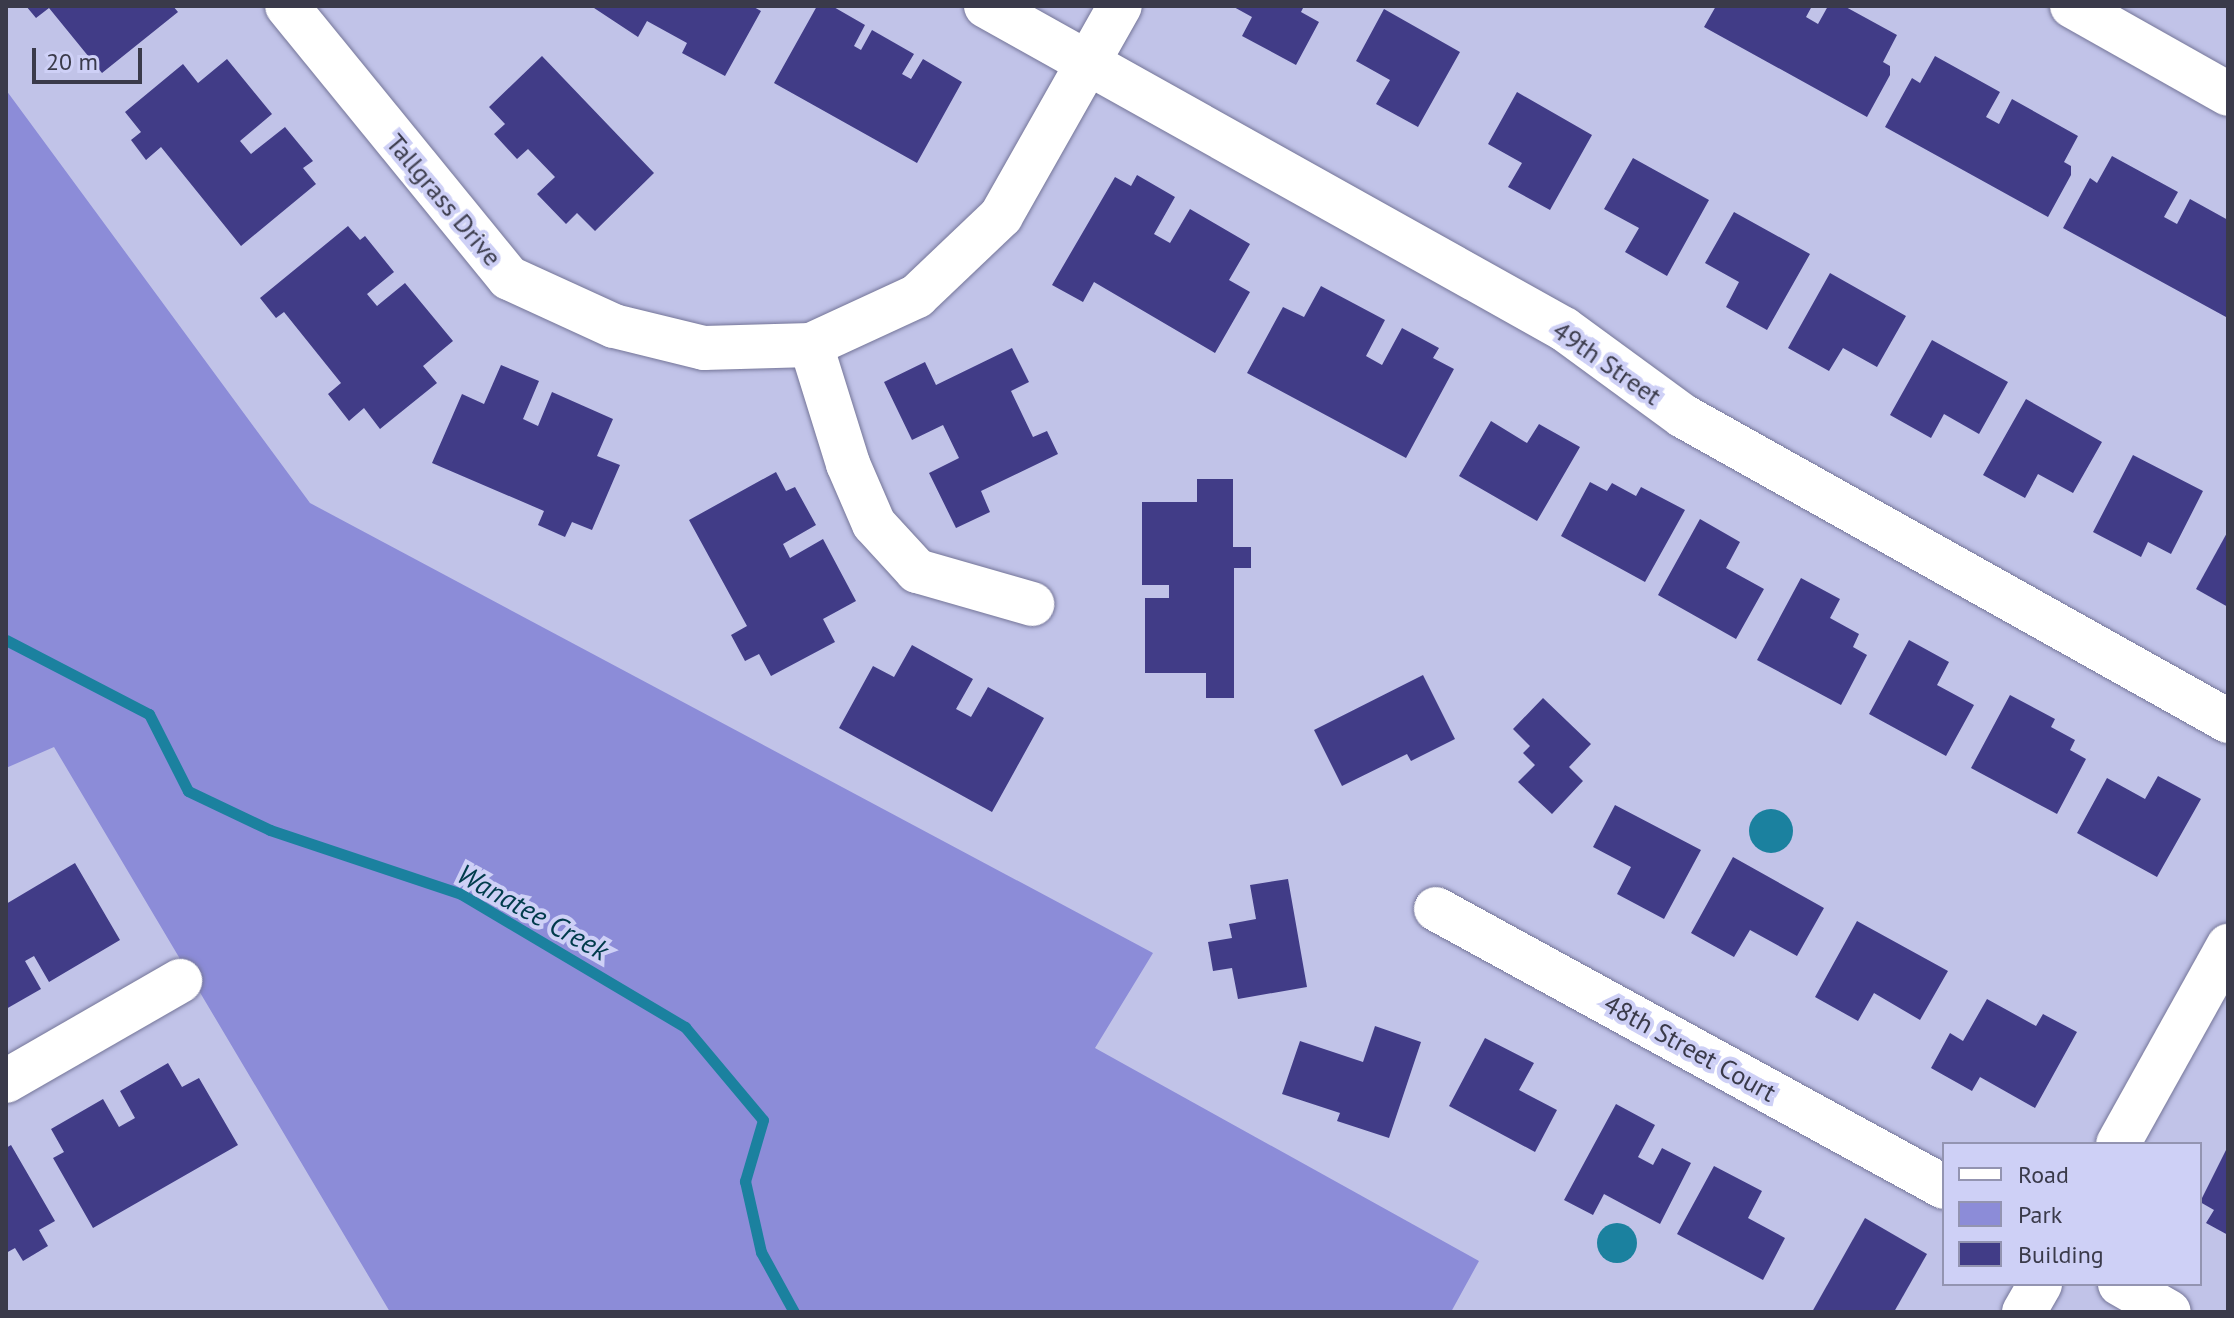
<!DOCTYPE html>
<style>
body{margin:0}
#map{position:relative;width:2234px;height:1318px;overflow:hidden;background:#c1c3e8;font-family:"PT Sans",sans-serif}
div>[style]{position:absolute}
.green>*{inset:0;background:#8c8cd8}
.water>*{inset:0;background:#1b819f}
.round{border-radius:50%}
.stream>*{height:11px;margin:-5.5px;padding:0 5.5px;transform-origin:5.5px;border-radius:5.5px;background:#1b819f}
.building>*{inset:0;background:#413c87}
.roads{filter:drop-shadow(0 0 2px #747598) drop-shadow(0 0 2px #747598)}
.minor>*{height:44px;margin:-22px;padding:0 22px;transform-origin:22px;border-radius:22px;background:#fff}
span{translate:-50% -50%;white-space:nowrap;text-align:center;line-height:1.15;-webkit-text-stroke:8px #ced0f6;paint-order:stroke}
.street-label{font-size:26px;color:#3a3a4a}
.water-label{font-size:28px;color:#003b4b;font-style:italic}
.frame{position:absolute;inset:0;border:8px solid #3a3a4a;pointer-events:none}
.legend{position:absolute;left:1942px;top:1142px;width:260px;height:144px;box-sizing:border-box;background:#ced0f6;border:2px solid #9394b1;margin:0;padding:10px 14px;list-style:none;font-size:24px;color:#3a3a4a}
.legend li{display:flex;align-items:center;gap:16px;height:40px}
.legend b{width:40px;border:2px solid #9394b1}
.scale{position:absolute;left:32px;top:48px;width:110px;height:36px;box-sizing:border-box;border:4px solid #3a3a4a;border-top:0;padding-left:10px;font-size:24px;line-height:28px;white-space:nowrap;color:#3a3a4a;-webkit-text-stroke:6px #ced0f6;paint-order:stroke}
</style>
<div id="map">
<div class="green">
<i style="clip-path:polygon(6px 90px,310px 503px,1153px 953px,1095px 1048px,1479px 1261px,1451px 1312px,390px 1312px,54px 747px,6px 768px)"></i>
</div>
<div class="water">
<i class="round" style="left:1749px;top:809px;width:44px;height:44px"></i>
<i class="round" style="left:1597px;top:1223px;width:40px;height:40px"></i>
</div>
<div class="stream">
<i style="left:6px;top:640px;width:161px;rotate:27.4deg"></i>
<i style="left:149px;top:714px;width:86px;rotate:63.1deg"></i>
<i style="left:188px;top:791px;width:91px;rotate:25.4deg"></i>
<i style="left:270px;top:830px;width:201px;rotate:18.5deg"></i>
<i style="left:461px;top:894px;width:261px;rotate:30.7deg"></i>
<i style="left:685px;top:1027px;width:121px;rotate:50deg"></i>
<i style="left:763px;top:1120px;width:64px;rotate:106.4deg"></i>
<i style="left:745px;top:1181px;width:73px;rotate:77.3deg"></i>
<i style="left:761px;top:1252px;width:68px;rotate:61.2deg"></i>
</div>
<div class="building">
<i style="clip-path:polygon(26px 6px,173px 6px,178px 12px,102px 73px,49px 8px,36px 18px)"></i>
<i style="clip-path:polygon(591px 6px,752px 6px,761px 11px,725px 76px,682px 53px,687px 43px,647px 21px,638px 37px)"></i>
<i style="clip-path:polygon(817px 6px,832px 6px,865px 25px,854px 46px,861px 50px,872px 30px,914px 54px,902px 74px,911px 79px,923px 59px,962px 82px,917px 163px,774px 83px)"></i>
<i style="clip-path:polygon(1232px 6px,1304px 6px,1301px 12px,1319px 22px,1296px 65px,1242px 36px,1252px 17px)"></i>
<i style="clip-path:polygon(1716px 6px,1812px 6px,1806px 17px,1818px 24px,1828px 6px,1844px 6px,1897px 35px,1883px 62px,1890px 66px,1890px 75px,1867px 117px,1704px 27px)"></i>
<i style="clip-path:polygon(1384px 9px,1460px 52px,1418px 127px,1376px 104px,1390px 80px,1356px 61px)"></i>
<i style="clip-path:polygon(542px 56px,654px 173px,595px 231px,577px 213px,566px 224px,537px 194px,555px 177px,528px 149px,517px 159px,494px 134px,505px 124px,489px 107px)"></i>
<i style="clip-path:polygon(1935px 56px,2000px 92px,1986px 117px,1999px 124px,2012px 99px,2078px 136px,2064px 162px,2071px 166px,2071px 175px,2048px 217px,1885px 127px,1912px 78px,1920px 83px)"></i>
<i style="clip-path:polygon(227px 59px,272px 114px,240px 141px,251px 154px,285px 127px,313px 161px,303px 168px,316px 184px,241px 246px,161px 147px,146px 160px,131px 140px,141px 132px,125px 112px,183px 64px,198px 83px)"></i>
<i style="clip-path:polygon(1517px 92px,1592px 135px,1550px 210px,1508px 187px,1522px 163px,1488px 144px)"></i>
<i style="clip-path:polygon(2112px 156px,2178px 192px,2164px 217px,2177px 224px,2190px 199px,2228px 220px,2226px 317px,2063px 228px,2090px 178px,2097px 183px)"></i>
<i style="clip-path:polygon(1633px 158px,1709px 200px,1667px 276px,1625px 252px,1639px 228px,1604px 209px)"></i>
<i style="clip-path:polygon(1137px 175px,1175px 197px,1154px 234px,1170px 243px,1190px 209px,1250px 244px,1229px 280px,1250px 292px,1215px 353px,1094px 282px,1083px 302px,1052px 285px,1115px 177px,1131px 186px)"></i>
<i style="clip-path:polygon(1734px 212px,1810px 254px,1767px 330px,1726px 307px,1739px 282px,1705px 263px)"></i>
<i style="clip-path:polygon(348px 226px,360px 240px,365px 236px,394px 272px,367px 294px,377px 306px,405px 283px,453px 341px,423px 366px,437px 383px,380px 429px,364px 408px,349px 421px,328px 394px,341px 383px,284px 312px,276px 318px,260px 298px)"></i>
<i style="clip-path:polygon(1830px 273px,1906px 316px,1877px 367px,1843px 348px,1829px 371px,1788px 348px)"></i>
<i style="clip-path:polygon(1321px 286px,1385px 320px,1366px 356px,1382px 365px,1402px 328px,1439px 348px,1433px 358px,1454px 369px,1406px 458px,1247px 373px,1283px 307px,1304px 317px)"></i>
<i style="clip-path:polygon(1932px 340px,2008px 382px,1979px 434px,1944px 414px,1931px 438px,1890px 415px)"></i>
<i style="clip-path:polygon(1012px 348px,1029px 382px,1011px 391px,1033px 437px,1047px 431px,1058px 454px,981px 491px,990px 512px,956px 528px,929px 473px,959px 458px,943px 425px,912px 440px,884px 382px,925px 362px,936px 385px)"></i>
<i style="clip-path:polygon(501px 365px,539px 381px,523px 419px,538px 426px,552px 392px,613px 419px,597px 456px,620px 465px,592px 530px,572px 522px,565px 537px,538px 525px,544px 511px,432px 463px,462px 394px,484px 404px)"></i>
<i style="clip-path:polygon(2026px 399px,2102px 442px,2073px 493px,2038px 474px,2025px 498px,1983px 475px)"></i>
<i style="clip-path:polygon(1491px 421px,1527px 443px,1539px 424px,1580px 447px,1537px 521px,1459px 476px)"></i>
<i style="clip-path:polygon(2133px 455px,2203px 491px,2171px 554px,2148px 542px,2141px 557px,2093px 532px)"></i>
<i style="clip-path:polygon(776px 472px,786px 491px,795px 487px,816px 525px,783px 544px,790px 558px,823px 539px,856px 601px,823px 619px,835px 642px,771px 676px,759px 654px,745px 661px,731px 635px,747px 626px,689px 520px)"></i>
<i style="clip-path:polygon(1197px 479px,1233px 479px,1233px 547px,1251px 547px,1251px 568px,1234px 568px,1234px 698px,1206px 698px,1206px 673px,1145px 673px,1145px 598px,1169px 598px,1169px 585px,1142px 585px,1142px 502px,1197px 502px)"></i>
<i style="clip-path:polygon(1590px 482px,1607px 491px,1612px 483px,1636px 496px,1641px 487px,1685px 510px,1645px 582px,1561px 536px)"></i>
<i style="clip-path:polygon(1700px 519px,1740px 542px,1726px 568px,1764px 589px,1736px 639px,1658px 595px)"></i>
<i style="clip-path:polygon(2228px 531px,2228px 607px,2196px 589px)"></i>
<i style="clip-path:polygon(1801px 578px,1840px 599px,1830px 618px,1859px 634px,1853px 647px,1867px 655px,1841px 705px,1757px 660px)"></i>
<i style="clip-path:polygon(1909px 640px,1949px 662px,1937px 685px,1974px 705px,1946px 756px,1869px 714px)"></i>
<i style="clip-path:polygon(912px 645px,973px 679px,956px 709px,971px 717px,988px 687px,1044px 718px,992px 812px,839px 728px,873px 666px,894px 677px)"></i>
<i style="clip-path:polygon(1423px 675px,1455px 739px,1411px 761px,1407px 754px,1342px 786px,1314px 730px)"></i>
<i style="clip-path:polygon(2010px 695px,2055px 719px,2051px 727px,2075px 740px,2070px 750px,2086px 759px,2057px 814px,1971px 768px)"></i>
<i style="clip-path:polygon(1543px 698px,1591px 744px,1569px 767px,1583px 781px,1552px 814px,1518px 782px,1535px 765px,1523px 753px,1530px 746px,1513px 729px)"></i>
<i style="clip-path:polygon(2158px 776px,2201px 799px,2157px 877px,2077px 833px,2107px 778px,2145px 799px)"></i>
<i style="clip-path:polygon(1615px 805px,1701px 850px,1664px 919px,1617px 894px,1631px 867px,1593px 847px)"></i>
<i style="clip-path:polygon(1733px 857px,1824px 908px,1797px 956px,1750px 930px,1734px 957px,1691px 933px)"></i>
<i style="clip-path:polygon(75px 863px,120px 940px,49px 982px,34px 956px,25px 961px,41px 989px,6px 1009px,6px 904px)"></i>
<i style="clip-path:polygon(1288px 879px,1307px 987px,1238px 999px,1232px 968px,1213px 971px,1208px 942px,1232px 938px,1229px 924px,1256px 919px,1250px 885px)"></i>
<i style="clip-path:polygon(1857px 921px,1948px 971px,1920px 1020px,1874px 993px,1858px 1021px,1815px 997px)"></i>
<i style="clip-path:polygon(1987px 999px,2036px 1026px,2043px 1014px,2077px 1032px,2035px 1108px,1980px 1077px,1972px 1091px,1931px 1068px,1950px 1033px,1963px 1041px)"></i>
<i style="clip-path:polygon(1375px 1026px,1421px 1042px,1389px 1138px,1337px 1121px,1340px 1113px,1282px 1094px,1300px 1041px,1363px 1062px)"></i>
<i style="clip-path:polygon(1485px 1038px,1534px 1063px,1519px 1090px,1557px 1110px,1535px 1152px,1449px 1106px)"></i>
<i style="clip-path:polygon(168px 1063px,182px 1087px,199px 1078px,238px 1145px,93px 1228px,53px 1158px,64px 1152px,51px 1129px,103px 1099px,119px 1127px,135px 1118px,120px 1091px)"></i>
<i style="clip-path:polygon(1616px 1104px,1655px 1125px,1638px 1157px,1653px 1165px,1662px 1148px,1691px 1163px,1660px 1224px,1604px 1194px,1593px 1215px,1564px 1200px)"></i>
<i style="clip-path:polygon(11px 1145px,55px 1221px,39px 1230px,48px 1246px,23px 1261px,15px 1248px,6px 1253px,6px 1148px)"></i>
<i style="clip-path:polygon(2228px 1146px,2228px 1235px,2206px 1223px,2214px 1210px,2200px 1202px)"></i>
<i style="clip-path:polygon(1714px 1166px,1762px 1191px,1748px 1218px,1785px 1238px,1763px 1280px,1677px 1234px)"></i>
<i style="clip-path:polygon(1865px 1218px,1927px 1254px,1894px 1312px,1812px 1312px)"></i>
</div>
<div class="roads">
<div class="minor">
<i style="left:287px;top:6px;width:351px;rotate:50.8deg"></i>
<i style="left:509px;top:278px;width:115px;rotate:24.6deg"></i>
<i style="left:614px;top:326px;width:93px;rotate:13.7deg"></i>
<i style="left:704px;top:348px;width:107px;rotate:-1.6deg"></i>
<i style="left:811px;top:345px;width:117px;rotate:-24.8deg"></i>
<i style="left:917px;top:296px;width:116px;rotate:-43.6deg"></i>
<i style="left:1001px;top:216px;width:241px;rotate:-60.5deg"></i>
<i style="left:986px;top:6px;width:662px;rotate:29.2deg"></i>
<i style="left:1564px;top:329px;width:147px;rotate:36.2deg"></i>
<i style="left:1683px;top:416px;width:625px;rotate:29.23deg"></i>
<i style="left:2072px;top:6px;width:179px;rotate:29.4deg"></i>
<i style="left:811px;top:345px;width:125px;rotate:72.7deg"></i>
<i style="left:848px;top:464px;width:65px;rotate:66.6deg"></i>
<i style="left:874px;top:524px;width:64px;rotate:47.5deg"></i>
<i style="left:917px;top:571px;width:120px;rotate:16deg"></i>
<i style="left:1436px;top:909px;width:579px;rotate:28.69deg"></i>
<i style="left:6px;top:1081px;width:201px;rotate:-29.9deg"></i>
<i style="left:2118px;top:1144px;width:227px;rotate:-60.9deg"></i>
<i style="left:2120px;top:1284px;width:56px;rotate:29.7deg"></i>
<i style="left:2024px;top:1312px;width:32px;rotate:-60deg"></i>
</div>
</div>
<div class="street-label">
<span style="left:444px;top:200px;rotate:50deg">Tallgrass Drive</span>
<span style="left:1607px;top:363px;rotate:35deg">49th Street</span>
<span style="left:1690px;top:1048px;rotate:29deg">48th Street Court</span>
</div>
<div class="water-label">
<span style="left:533px;top:912px;rotate:29deg">Wanatee Creek</span>
</div>
<div class="frame"></div>
<ul class="legend">
<li><b style="height:10px;background:#fff"></b>Road</li>
<li><b style="height:22px;background:#8c8cd8"></b>Park</li>
<li><b style="height:22px;background:#413c87"></b>Building</li>
</ul>
<div class="scale">20 m</div>
</div>
